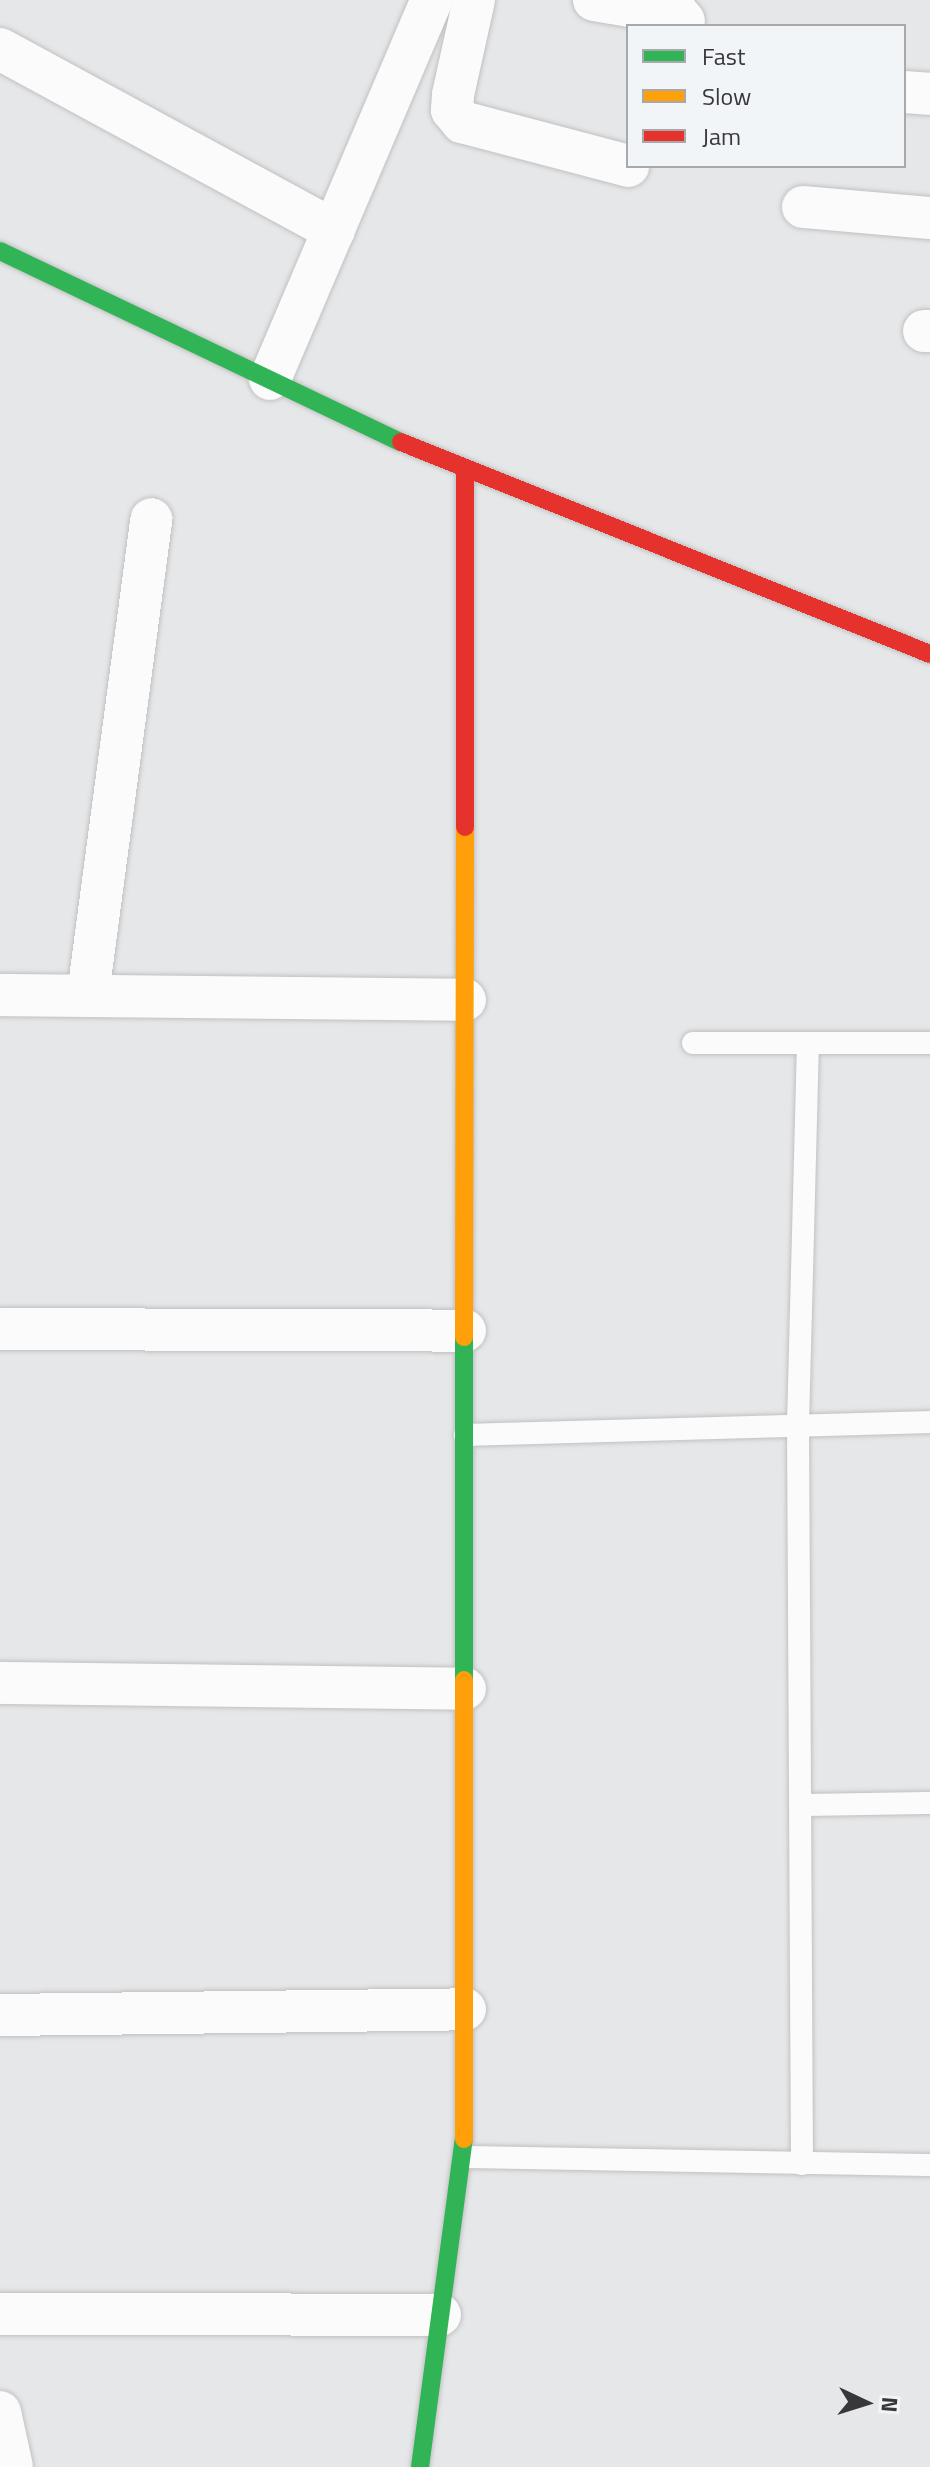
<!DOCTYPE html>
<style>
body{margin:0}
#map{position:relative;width:930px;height:2467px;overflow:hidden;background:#e6e7e9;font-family:"Titillium Web",sans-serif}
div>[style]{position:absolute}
.roads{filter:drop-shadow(0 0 2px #c1c1c2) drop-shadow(0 0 2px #c1c1c2)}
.lane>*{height:22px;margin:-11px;padding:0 11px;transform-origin:11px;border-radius:11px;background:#fbfbfc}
.street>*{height:42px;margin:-21px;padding:0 21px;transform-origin:21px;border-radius:21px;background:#fbfbfc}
.fast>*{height:18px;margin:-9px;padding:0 9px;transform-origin:9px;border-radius:9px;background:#30b455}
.slow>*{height:18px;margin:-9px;padding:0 9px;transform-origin:9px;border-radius:9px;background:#ff9f0a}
.jam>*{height:18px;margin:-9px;padding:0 9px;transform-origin:9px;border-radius:9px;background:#e5322d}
span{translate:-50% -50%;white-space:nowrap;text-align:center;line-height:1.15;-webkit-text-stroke:8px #f2f5f8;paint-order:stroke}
.legend{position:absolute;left:626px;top:24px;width:280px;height:144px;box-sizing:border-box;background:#f2f5f8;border:2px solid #a8a9ac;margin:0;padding:10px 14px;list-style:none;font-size:24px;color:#38383a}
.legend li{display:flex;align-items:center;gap:16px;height:40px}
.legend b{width:40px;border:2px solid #a8a9ac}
.north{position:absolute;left:826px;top:2363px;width:80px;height:80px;-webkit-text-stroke:6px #f2f5f8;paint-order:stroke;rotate:94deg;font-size:22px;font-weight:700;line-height:32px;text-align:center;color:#38383a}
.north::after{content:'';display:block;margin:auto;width:28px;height:36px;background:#38383a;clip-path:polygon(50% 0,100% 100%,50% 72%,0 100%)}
</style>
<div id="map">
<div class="roads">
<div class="lane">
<i style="left:693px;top:1043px;width:237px"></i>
<i style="left:465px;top:1435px;width:465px;rotate:-1.6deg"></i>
<i style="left:800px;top:1805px;width:130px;rotate:-0.9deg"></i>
<i style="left:464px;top:2157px;width:466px;rotate:1deg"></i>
<i style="left:802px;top:2164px;width:740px;rotate:-90.31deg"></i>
<i style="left:798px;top:1424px;width:379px;rotate:-88.5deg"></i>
</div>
<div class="street">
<i style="left:474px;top:0;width:97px;rotate:102.5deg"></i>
<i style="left:453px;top:95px;width:15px;rotate:94deg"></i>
<i style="left:452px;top:110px;width:16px;rotate:50deg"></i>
<i style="left:462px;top:122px;width:172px;rotate:14.8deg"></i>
<i style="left:594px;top:0;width:85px;rotate:9.5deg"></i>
<i style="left:678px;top:14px;width:9px;rotate:49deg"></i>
<i style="left:0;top:49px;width:380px;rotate:28.5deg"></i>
<i style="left:904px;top:92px;width:26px;rotate:4deg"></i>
<i style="left:803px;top:207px;width:127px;rotate:5deg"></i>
<i style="left:924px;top:331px;width:6px"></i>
<i style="left:270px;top:379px;width:412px;rotate:-66.9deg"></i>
<i style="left:88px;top:994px;width:479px;rotate:-82.4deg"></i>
<i style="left:0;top:995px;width:465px;rotate:0.6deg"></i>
<i style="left:0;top:1329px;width:465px;rotate:0.2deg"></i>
<i style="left:0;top:1683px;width:465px;rotate:0.7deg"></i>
<i style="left:0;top:2015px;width:465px;rotate:-0.7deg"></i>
<i style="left:0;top:2314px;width:440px;rotate:0.1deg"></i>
<i style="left:0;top:2412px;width:56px;rotate:77.7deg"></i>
</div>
<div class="fast">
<i style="left:0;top:251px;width:444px;rotate:25.5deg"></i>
<i style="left:464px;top:1680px;width:343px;rotate:-90deg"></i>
<i style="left:420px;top:2467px;width:331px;rotate:-82.4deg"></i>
</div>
<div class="slow">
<i style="left:464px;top:1337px;width:510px;rotate:-89.89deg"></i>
<i style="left:464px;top:2139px;width:459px;rotate:-90deg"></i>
</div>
<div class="jam">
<i style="left:401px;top:442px;width:570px;rotate:21.84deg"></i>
<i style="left:465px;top:827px;width:358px;rotate:-90deg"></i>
</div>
</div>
<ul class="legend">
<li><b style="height:10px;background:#30b455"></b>Fast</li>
<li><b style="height:10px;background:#ff9f0a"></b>Slow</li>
<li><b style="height:10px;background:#e5322d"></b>Jam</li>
</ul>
<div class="north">N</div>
</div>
